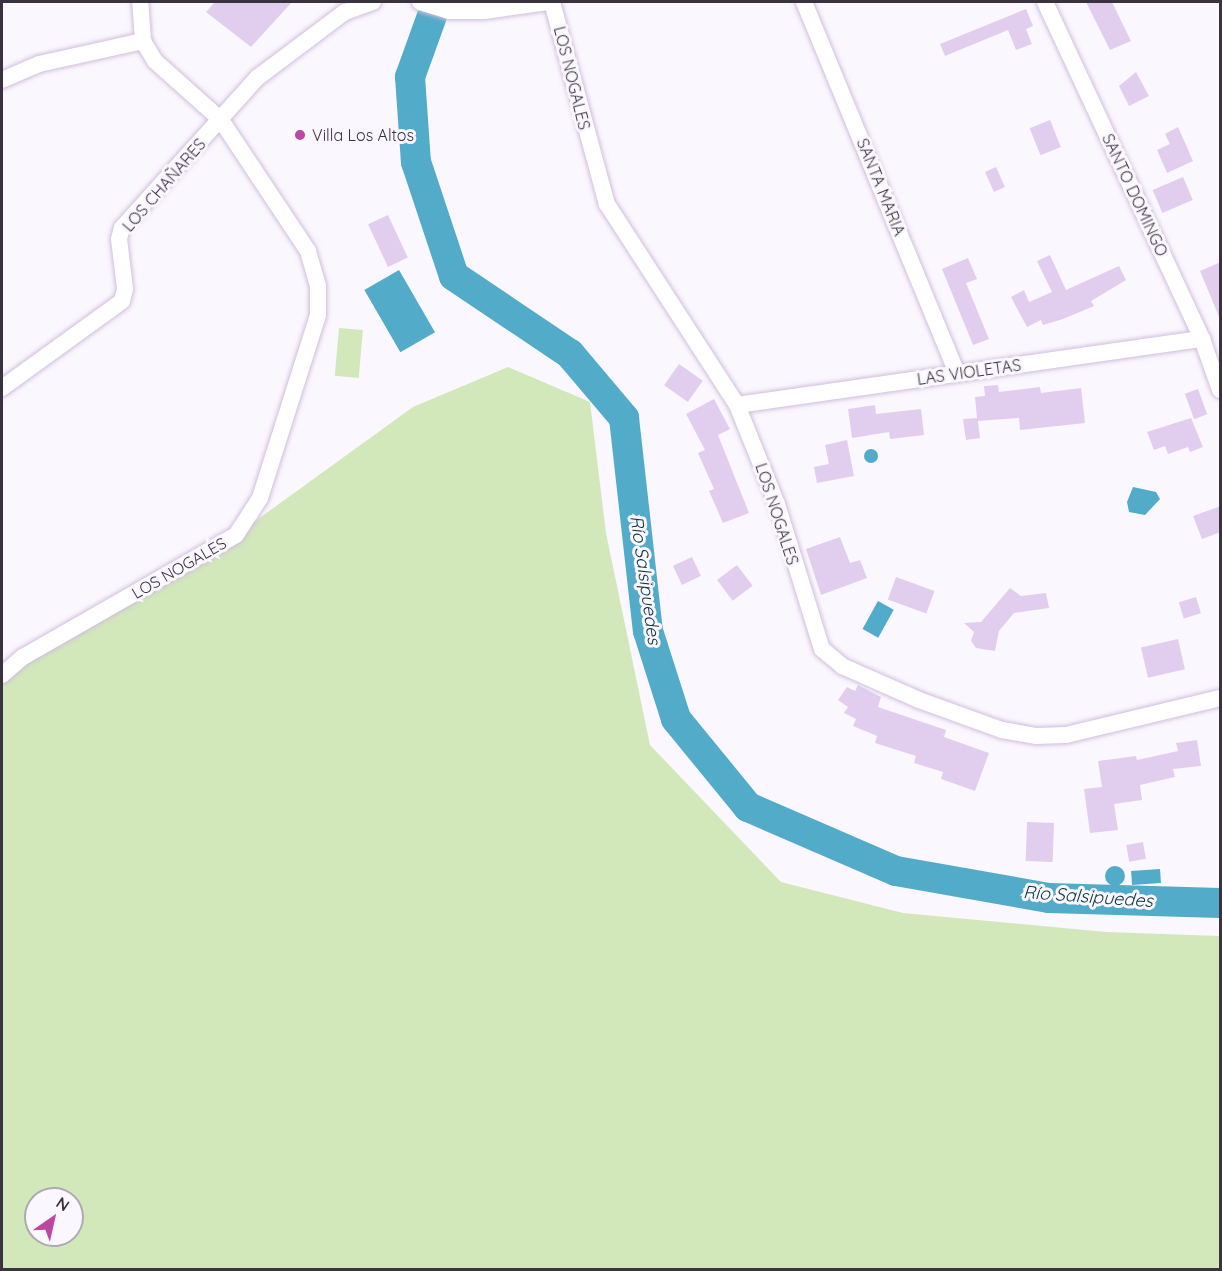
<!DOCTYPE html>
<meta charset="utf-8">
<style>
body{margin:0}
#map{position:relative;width:1222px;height:1271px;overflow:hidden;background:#fbf7fe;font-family:Quicksand,sans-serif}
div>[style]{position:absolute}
.green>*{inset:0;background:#d2e8bb;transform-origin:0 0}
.water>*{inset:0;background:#52abc9;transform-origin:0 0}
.round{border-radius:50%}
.river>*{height:30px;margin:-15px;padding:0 15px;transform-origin:15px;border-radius:15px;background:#52abc9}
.building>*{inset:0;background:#e1ceee;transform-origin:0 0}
.roads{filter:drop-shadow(0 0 2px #d0bedd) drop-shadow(0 0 2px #d0bedd)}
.street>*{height:16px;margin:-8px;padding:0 8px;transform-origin:8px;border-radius:8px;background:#fff}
.dots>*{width:16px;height:16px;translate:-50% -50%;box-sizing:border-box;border:3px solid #fbf7fe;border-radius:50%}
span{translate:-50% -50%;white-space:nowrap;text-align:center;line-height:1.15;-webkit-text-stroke:6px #fbf7fe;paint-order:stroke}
.street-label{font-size:16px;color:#3a333f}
.poi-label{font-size:16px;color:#3a333f}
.left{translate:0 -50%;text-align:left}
.water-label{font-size:18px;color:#0c3643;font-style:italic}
.frame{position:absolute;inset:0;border:3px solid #3a333f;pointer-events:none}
.north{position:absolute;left:24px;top:1187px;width:60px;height:60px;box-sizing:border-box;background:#fbf7fe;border:2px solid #aea9b2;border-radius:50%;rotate:34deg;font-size:16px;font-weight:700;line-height:24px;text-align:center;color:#3a333f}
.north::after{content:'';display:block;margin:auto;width:21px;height:27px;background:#bb48a1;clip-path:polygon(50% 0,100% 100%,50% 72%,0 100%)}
</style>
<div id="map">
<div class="green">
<i style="left:339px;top:328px;width:24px;height:48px;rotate:5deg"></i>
<i style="clip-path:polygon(evenodd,508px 367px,590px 402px,606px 533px,650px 745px,781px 882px,903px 913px,1106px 932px,1220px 936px,1220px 1269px,2px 1270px,2px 675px,236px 535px,413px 407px,508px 367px,36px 1199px,72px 1199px,72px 1235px,36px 1235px,36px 1199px)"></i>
</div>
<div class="water">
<i style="left:399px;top:270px;width:72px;height:40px;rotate:60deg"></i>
<i class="round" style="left:864px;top:449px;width:14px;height:14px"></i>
<i style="clip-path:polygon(1133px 487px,1156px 492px,1160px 499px,1145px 515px,1129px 512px,1127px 502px)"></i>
<i style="left:878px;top:601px;width:18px;height:32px;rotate:29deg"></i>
<i class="round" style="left:1105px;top:866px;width:20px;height:20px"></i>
<i style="left:1160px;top:869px;width:14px;height:29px;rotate:86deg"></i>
</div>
<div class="river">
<i style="left:437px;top:2px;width:80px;rotate:109.8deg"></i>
<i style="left:410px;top:77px;width:85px;rotate:86deg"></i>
<i style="left:416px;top:162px;width:120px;rotate:71.6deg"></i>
<i style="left:454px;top:276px;width:140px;rotate:33.9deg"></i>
<i style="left:570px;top:354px;width:84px;rotate:49.8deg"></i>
<i style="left:624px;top:418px;width:214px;rotate:83.6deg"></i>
<i style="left:648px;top:631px;width:92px;rotate:72.3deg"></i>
<i style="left:676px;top:719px;width:114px;rotate:50.7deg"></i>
<i style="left:748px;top:807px;width:161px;rotate:23.4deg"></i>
<i style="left:896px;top:871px;width:155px;rotate:10deg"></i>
<i style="left:1049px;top:898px;width:171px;rotate:1.7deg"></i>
</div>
<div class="building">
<i style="clip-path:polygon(215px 2px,292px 2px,251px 47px,206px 12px)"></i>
<i style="clip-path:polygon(1086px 2px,1112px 2px,1131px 41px,1110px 50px)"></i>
<i style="clip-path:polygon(1026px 9px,1033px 26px,1026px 29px,1032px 44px,1016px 50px,1008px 30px,945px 56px,940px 44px)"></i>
<i style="clip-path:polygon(1136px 72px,1149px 96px,1129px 106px,1119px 86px)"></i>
<i style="left:1050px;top:120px;width:29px;height:22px;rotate:68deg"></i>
<i style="clip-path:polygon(1178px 127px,1193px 161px,1167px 173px,1157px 150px,1170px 144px,1165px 134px)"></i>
<i style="left:996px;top:167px;width:22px;height:12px;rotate:66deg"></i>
<i style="left:1183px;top:177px;width:25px;height:33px;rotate:67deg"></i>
<i style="left:388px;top:215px;width:47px;height:22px;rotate:65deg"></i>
<i style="clip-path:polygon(1050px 255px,1066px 290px,1119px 266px,1126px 280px,1091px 301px,1094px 306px,1063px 319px,1043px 325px,1041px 320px,1027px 327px,1011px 297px,1024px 290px,1029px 302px,1052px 292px,1037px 261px)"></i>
<i style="clip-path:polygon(968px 258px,977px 279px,966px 283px,989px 339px,973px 345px,942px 269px)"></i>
<i style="clip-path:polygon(1221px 262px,1221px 319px,1220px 319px,1200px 271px)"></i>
<i style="left:679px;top:364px;width:29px;height:26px;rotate:35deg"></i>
<i style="clip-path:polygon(998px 385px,999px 392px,1040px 387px,1041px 393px,1081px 388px,1085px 423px,1020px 430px,1019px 418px,978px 421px,980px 438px,966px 440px,963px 419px,977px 418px,975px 397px,985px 396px,984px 386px)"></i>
<i style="left:1198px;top:389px;width:27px;height:14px;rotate:70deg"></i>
<i style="clip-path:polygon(714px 399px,730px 429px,718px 435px,749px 513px,723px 523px,709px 491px,714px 489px,698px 453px,705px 450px,686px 414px)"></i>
<i style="clip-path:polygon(875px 405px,876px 414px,921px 409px,924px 435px,890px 439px,889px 432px,852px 438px,848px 409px)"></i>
<i style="clip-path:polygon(1191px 418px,1203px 447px,1190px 452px,1188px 447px,1168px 454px,1165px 446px,1154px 450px,1147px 432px)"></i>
<i style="clip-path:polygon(847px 440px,854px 476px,817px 483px,814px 467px,829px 464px,825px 445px)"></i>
<i style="clip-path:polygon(1221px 506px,1221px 532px,1202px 539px,1193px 516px)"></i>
<i style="clip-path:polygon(840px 537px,850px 563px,860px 560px,867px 578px,821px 595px,806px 549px)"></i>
<i style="left:692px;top:557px;width:21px;height:21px;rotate:65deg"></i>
<i style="left:737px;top:565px;width:26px;height:25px;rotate:53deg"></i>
<i style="left:896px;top:577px;width:41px;height:24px;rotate:20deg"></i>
<i style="clip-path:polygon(1010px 588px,1021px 596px,1046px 593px,1049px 608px,1014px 613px,999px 631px,995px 651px,976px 648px,971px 641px,974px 632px,964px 623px,981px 622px)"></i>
<i style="left:1196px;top:597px;width:17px;height:18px;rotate:73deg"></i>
<i style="left:1178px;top:639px;width:31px;height:38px;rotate:77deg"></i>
<i style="clip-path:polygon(858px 685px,881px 697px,878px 707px,946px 730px,944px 737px,989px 753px,975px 791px,941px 779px,943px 772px,914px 763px,916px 756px,875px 743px,877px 736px,853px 726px,856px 719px,844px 713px,848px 707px,838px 700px,847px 687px,855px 691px)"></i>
<i style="clip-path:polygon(1197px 740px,1201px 766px,1173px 769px,1175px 777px,1140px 785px,1142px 800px,1114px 804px,1118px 830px,1090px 833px,1084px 789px,1102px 787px,1098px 761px,1136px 756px,1137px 760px,1178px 751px,1176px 743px)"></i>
<i style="left:1027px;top:822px;width:27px;height:39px;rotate:2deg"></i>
<i style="left:1143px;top:842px;width:17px;height:17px;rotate:80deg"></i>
</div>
<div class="roads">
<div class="street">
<i style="left:420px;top:2px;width:30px;rotate:17deg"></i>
<i style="left:449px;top:11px;width:35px"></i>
<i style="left:484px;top:11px;width:64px;rotate:-8.1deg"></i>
<i style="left:552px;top:2px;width:209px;rotate:74.8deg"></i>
<i style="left:607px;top:204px;width:239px;rotate:57.1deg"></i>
<i style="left:737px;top:405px;width:107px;rotate:68deg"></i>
<i style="left:777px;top:504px;width:152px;rotate:72.8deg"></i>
<i style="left:822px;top:649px;width:26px;rotate:40deg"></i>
<i style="left:842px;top:666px;width:84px;rotate:23.8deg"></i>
<i style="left:919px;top:700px;width:88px;rotate:19.9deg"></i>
<i style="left:1002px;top:730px;width:35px;rotate:10deg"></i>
<i style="left:1036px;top:736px;width:30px;rotate:-2deg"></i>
<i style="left:1066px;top:735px;width:158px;rotate:-13.5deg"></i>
<i style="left:804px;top:2px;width:401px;rotate:67.6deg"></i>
<i style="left:1045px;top:2px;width:372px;rotate:65deg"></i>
<i style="left:1202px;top:339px;width:54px;rotate:70.6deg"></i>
<i style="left:2px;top:80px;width:40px;rotate:-23.4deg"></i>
<i style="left:39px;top:64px;width:107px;rotate:-12.5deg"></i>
<i style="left:2px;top:388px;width:148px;rotate:-35.9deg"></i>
<i style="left:122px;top:301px;width:12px;rotate:-76deg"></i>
<i style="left:125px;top:289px;width:50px;rotate:-96.8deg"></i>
<i style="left:119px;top:239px;width:11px;rotate:-75deg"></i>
<i style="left:122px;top:228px;width:202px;rotate:-48deg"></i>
<i style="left:257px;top:78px;width:110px;rotate:-36.9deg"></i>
<i style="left:345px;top:12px;width:30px;rotate:-20deg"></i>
<i style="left:737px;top:405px;width:470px;rotate:-8.1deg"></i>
<i style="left:2px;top:675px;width:28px;rotate:-41deg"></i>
<i style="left:23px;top:657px;width:245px;rotate:-29.8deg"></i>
<i style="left:236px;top:535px;width:44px;rotate:-57deg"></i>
<i style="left:260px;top:498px;width:192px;rotate:-72.4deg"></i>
<i style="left:318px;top:315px;width:29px;rotate:-90deg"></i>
<i style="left:318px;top:286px;width:36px;rotate:-106deg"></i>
<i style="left:308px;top:251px;width:157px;rotate:-123.6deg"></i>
<i style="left:221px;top:120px;width:89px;rotate:-138.2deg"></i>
<i style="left:155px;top:61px;width:23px;rotate:-121deg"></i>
<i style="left:143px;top:41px;width:39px;rotate:-94deg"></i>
</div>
</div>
<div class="dots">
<i style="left:300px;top:135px;background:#bb48a1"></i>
</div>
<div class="street-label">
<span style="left:572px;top:78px;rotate:76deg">LOS NOGALES</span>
<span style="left:164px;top:185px;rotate:-49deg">LOS CHAÑARES</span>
<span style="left:881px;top:187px;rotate:68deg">SANTA MARIA</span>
<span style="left:1135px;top:195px;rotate:65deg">SANTO DOMINGO</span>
<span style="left:969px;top:372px;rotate:-8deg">LAS VIOLETAS</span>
<span style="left:777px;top:514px;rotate:72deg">LOS NOGALES</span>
<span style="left:179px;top:568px;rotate:-30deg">LOS NOGALES</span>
</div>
<div class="poi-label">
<span class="left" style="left:312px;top:135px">Villa Los Altos</span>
</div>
<div class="water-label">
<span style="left:645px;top:580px;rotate:82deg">Río Salsipuedes</span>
<span style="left:1088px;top:897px;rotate:4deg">Río Salsipuedes</span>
</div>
<div class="frame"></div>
<div class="north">N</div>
</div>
